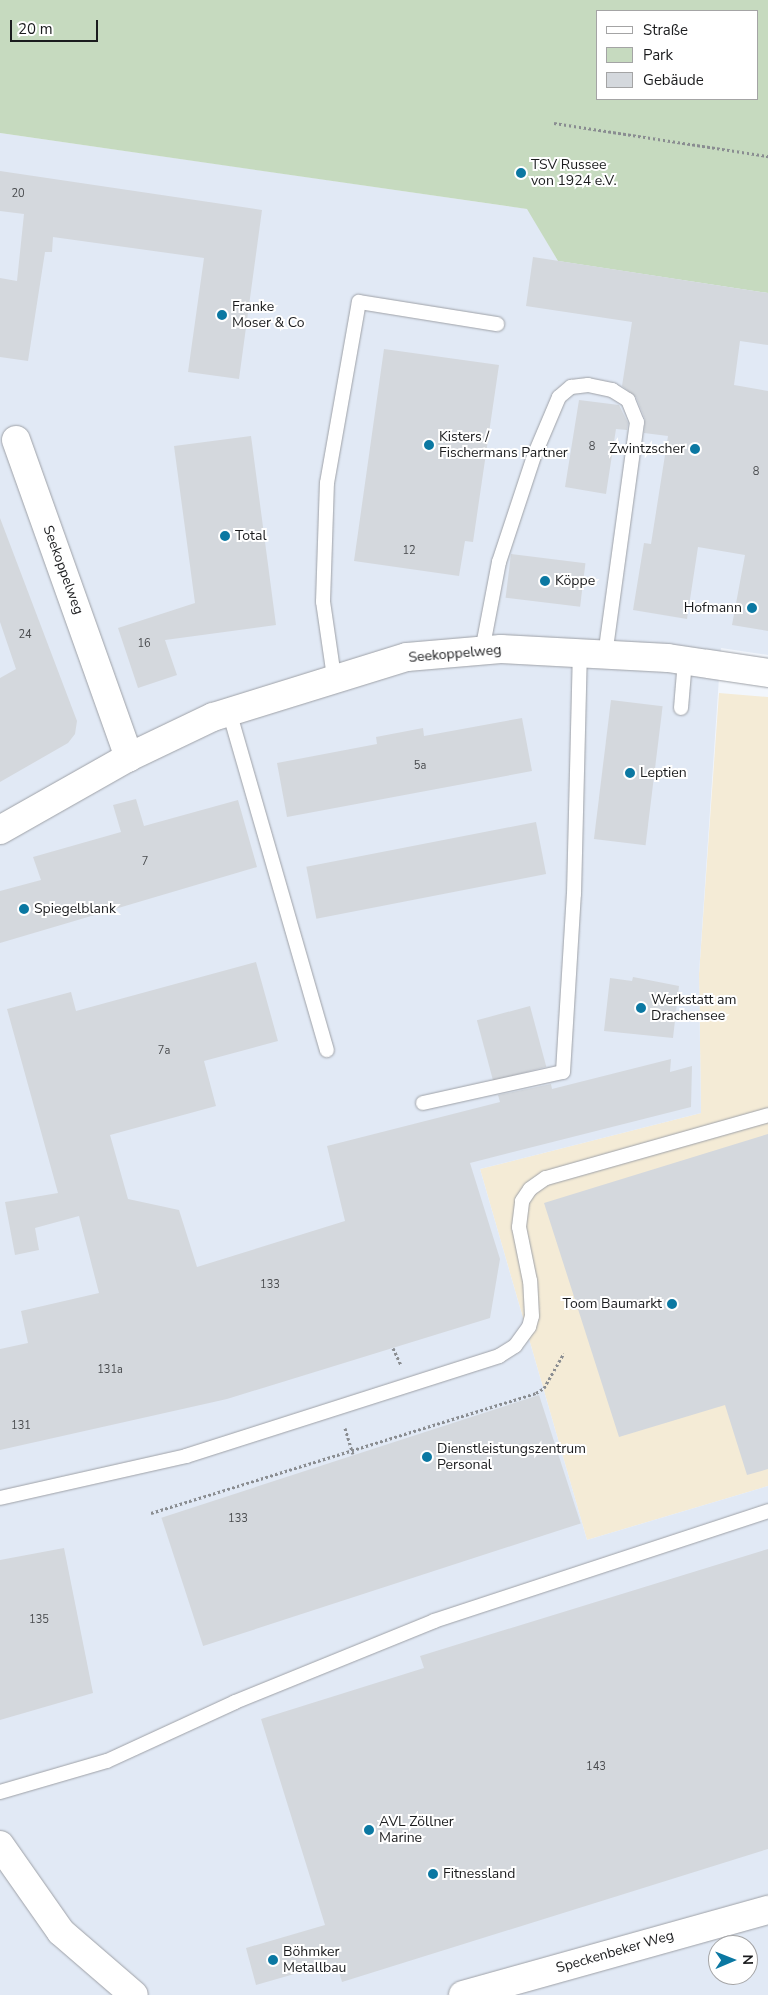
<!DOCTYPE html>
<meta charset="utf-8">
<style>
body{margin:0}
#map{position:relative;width:768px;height:1995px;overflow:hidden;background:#f2f6fc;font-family:"Nunito Sans",sans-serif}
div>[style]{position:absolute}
.commercial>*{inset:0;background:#f4ebd6}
.built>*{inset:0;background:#e1e9f5}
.green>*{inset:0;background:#c6dabf}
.building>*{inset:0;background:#d4d8dd;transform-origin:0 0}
.path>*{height:3px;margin-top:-1.5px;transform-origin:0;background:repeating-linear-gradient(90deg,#8a8d91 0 2.5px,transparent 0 5px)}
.roads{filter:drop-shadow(0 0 1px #9ea1a7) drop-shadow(0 0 1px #9ea1a7)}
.service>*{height:14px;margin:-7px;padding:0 7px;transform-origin:7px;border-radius:7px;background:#fff}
.minor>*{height:28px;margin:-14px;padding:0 14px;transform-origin:14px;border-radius:14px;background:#fff}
.dots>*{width:14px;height:14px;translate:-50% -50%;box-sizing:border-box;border:2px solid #fff;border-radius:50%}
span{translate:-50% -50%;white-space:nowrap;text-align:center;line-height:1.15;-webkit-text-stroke:4px #fff;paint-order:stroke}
.number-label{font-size:11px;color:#494b4e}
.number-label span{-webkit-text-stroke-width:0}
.poi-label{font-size:14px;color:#1b1c1e}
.left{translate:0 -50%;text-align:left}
.right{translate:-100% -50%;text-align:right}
.street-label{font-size:14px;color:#1b1c1e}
.legend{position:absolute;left:596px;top:10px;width:162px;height:90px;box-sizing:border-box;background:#fff;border:1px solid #a4a4a5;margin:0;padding:6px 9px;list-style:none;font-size:15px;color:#1b1c1e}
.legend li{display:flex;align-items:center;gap:10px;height:25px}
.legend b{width:25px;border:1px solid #a4a4a5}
.north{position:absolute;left:708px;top:1935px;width:50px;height:50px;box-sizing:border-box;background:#fff;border:1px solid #a4a4a5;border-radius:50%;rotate:89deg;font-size:14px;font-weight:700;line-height:20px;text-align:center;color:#1b1c1e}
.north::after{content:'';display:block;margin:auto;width:18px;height:22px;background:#0b78a2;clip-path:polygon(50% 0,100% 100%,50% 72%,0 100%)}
.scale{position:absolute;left:10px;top:20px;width:88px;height:22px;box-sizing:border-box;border:2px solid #1b1c1e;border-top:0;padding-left:6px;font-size:15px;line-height:18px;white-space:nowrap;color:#1b1c1e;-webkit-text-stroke:4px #fff;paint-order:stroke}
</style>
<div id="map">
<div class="commercial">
<i style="clip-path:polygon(719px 693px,768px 697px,768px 1486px,587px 1540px,480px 1169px,701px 1113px,699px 974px)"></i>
</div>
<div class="built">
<i style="clip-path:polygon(evenodd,0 133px,528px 209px,558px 261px,768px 293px,768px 655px,721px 648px,699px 974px,701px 1113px,480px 1169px,587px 1540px,768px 1486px,768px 1995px,0 1995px,0 133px,718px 1945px,748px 1945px,748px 1975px,718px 1975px,718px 1945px)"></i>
</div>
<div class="green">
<i style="clip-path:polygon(evenodd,0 0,768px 0,768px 293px,558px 261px,527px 209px,0 133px,0 0,597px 11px,757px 11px,757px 99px,597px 99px,597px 11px)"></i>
</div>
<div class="building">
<i style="clip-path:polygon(0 171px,262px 210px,239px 379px,188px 372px,204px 258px,53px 237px,52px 252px,45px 252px,28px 361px,0 357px,0 278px,17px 281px,24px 214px,0 211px)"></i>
<i style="clip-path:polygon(533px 257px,768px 293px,768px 345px,740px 341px,734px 385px,768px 391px,768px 631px,732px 625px,745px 555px,698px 547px,687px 619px,633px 610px,644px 543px,651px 544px,668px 436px,644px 433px,645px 419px,636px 397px,622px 386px,632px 322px,526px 306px)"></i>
<i style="clip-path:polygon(384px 349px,499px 365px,473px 542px,465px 541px,459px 576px,354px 561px)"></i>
<i style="clip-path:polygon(579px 400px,619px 405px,628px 423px,627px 430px,616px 429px,606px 494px,565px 487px)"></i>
<i style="clip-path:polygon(251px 436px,276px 625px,165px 640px,177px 675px,138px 688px,118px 628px,195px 603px,174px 446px)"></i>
<i style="clip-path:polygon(0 518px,77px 721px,75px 734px,68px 743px,0 782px,0 678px,16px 669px,0 622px)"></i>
<i style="left:511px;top:554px;width:75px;height:44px;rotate:7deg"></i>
<i style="left:611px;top:700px;width:52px;height:140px;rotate:7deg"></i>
<i style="clip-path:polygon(522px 718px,532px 771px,287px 817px,277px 763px,377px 744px,376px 737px,423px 728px,424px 736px)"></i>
<i style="clip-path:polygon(136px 799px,144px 826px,238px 800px,257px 867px,0 943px,0 891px,41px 880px,33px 857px,121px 832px,113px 805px)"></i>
<i style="left:536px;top:822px;width:53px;height:234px;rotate:79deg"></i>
<i style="clip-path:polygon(256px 962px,278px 1041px,204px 1061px,216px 1106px,110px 1135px,128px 1199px,179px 1210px,197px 1267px,345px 1221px,327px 1146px,500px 1102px,498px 1095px,551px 1084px,552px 1089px,671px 1059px,670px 1072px,692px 1066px,691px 1107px,470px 1163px,500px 1259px,490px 1318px,227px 1399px,0 1450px,0 1349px,28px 1343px,21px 1311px,99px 1293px,79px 1216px,35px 1228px,39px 1250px,15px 1255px,5px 1202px,58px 1193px,7px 1009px,71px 992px,76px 1011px)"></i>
<i style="clip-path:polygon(633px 977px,679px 986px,673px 1038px,604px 1031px,610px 978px,632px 981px)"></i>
<i style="left:530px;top:1006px;width:63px;height:55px;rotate:75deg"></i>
<i style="clip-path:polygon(768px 1134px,768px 1469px,747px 1475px,725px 1405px,619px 1437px,544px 1203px)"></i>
<i style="left:539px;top:1395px;width:135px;height:397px;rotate:72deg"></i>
<i style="clip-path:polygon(64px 1548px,93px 1693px,0 1720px,0 1560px)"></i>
<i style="clip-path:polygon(768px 1549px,768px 1849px,342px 1982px,336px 1962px,256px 1985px,246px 1948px,325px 1925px,261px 1719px,424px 1668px,420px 1656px)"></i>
</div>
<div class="path">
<i style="left:554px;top:123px;width:217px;rotate:8.8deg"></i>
<i style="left:393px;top:1348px;width:19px;rotate:65deg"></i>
<i style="left:345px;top:1428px;width:27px;rotate:73deg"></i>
<i style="left:151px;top:1513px;width:403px;rotate:-17.3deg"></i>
<i style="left:536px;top:1393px;width:9px;rotate:-32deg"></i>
<i style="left:544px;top:1388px;width:40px;rotate:-60.3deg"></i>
</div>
<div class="roads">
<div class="service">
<i style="left:482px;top:651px;width:91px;rotate:-79.2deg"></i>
<i style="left:499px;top:562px;width:112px;rotate:-71.7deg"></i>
<i style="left:534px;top:456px;width:64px;rotate:-67deg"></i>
<i style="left:559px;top:397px;width:16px;rotate:-40deg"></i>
<i style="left:571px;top:387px;width:17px;rotate:-7deg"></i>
<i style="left:588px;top:385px;width:25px;rotate:12deg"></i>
<i style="left:612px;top:390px;width:19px;rotate:32deg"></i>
<i style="left:628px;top:400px;width:24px;rotate:68deg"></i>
<i style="left:637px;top:422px;width:235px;rotate:97.8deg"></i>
<i style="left:334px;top:677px;width:76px;rotate:-98.3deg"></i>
<i style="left:323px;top:602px;width:119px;rotate:-88.1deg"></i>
<i style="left:327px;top:483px;width:184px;rotate:-80deg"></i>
<i style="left:359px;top:302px;width:140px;rotate:9.1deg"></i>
<i style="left:681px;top:708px;width:48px;rotate:-85.2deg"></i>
<i style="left:229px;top:711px;width:353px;rotate:73.9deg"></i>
<i style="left:423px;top:1103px;width:143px;rotate:-12.5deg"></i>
<i style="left:563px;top:1072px;width:178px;rotate:-86.5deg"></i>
<i style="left:574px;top:894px;width:241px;rotate:-88.6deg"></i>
<i style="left:0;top:1498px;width:191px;rotate:-12.7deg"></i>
<i style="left:186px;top:1456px;width:329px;rotate:-17.7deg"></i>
<i style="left:499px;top:1356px;width:19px;rotate:-32deg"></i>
<i style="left:515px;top:1346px;width:24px;rotate:-54deg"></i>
<i style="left:529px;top:1327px;width:11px;rotate:-75deg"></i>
<i style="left:532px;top:1316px;width:35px;rotate:-93deg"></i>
<i style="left:530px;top:1281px;width:55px;rotate:-101.5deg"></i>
<i style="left:519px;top:1227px;width:26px;rotate:-83deg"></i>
<i style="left:522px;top:1201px;width:14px;rotate:-56deg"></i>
<i style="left:530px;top:1189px;width:19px;rotate:-35deg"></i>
<i style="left:546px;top:1178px;width:231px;rotate:-15.8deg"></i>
<i style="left:0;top:1792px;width:111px;rotate:-16.2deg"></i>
<i style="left:107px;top:1761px;width:141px;rotate:-24.7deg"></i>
<i style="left:235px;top:1702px;width:215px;rotate:-22.1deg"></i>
<i style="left:434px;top:1621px;width:352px;rotate:-18.2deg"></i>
</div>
<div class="minor">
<i style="left:16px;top:440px;width:337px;rotate:70.4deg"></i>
<i style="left:0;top:830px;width:148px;rotate:-29.5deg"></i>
<i style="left:129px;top:757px;width:93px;rotate:-25.5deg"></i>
<i style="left:213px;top:717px;width:203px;rotate:-17.2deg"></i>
<i style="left:407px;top:657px;width:94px;rotate:-4.9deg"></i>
<i style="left:501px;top:649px;width:167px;rotate:3.1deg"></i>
<i style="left:668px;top:658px;width:101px;rotate:8.5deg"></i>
<i style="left:0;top:1845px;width:106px;rotate:55deg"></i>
<i style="left:61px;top:1932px;width:96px;rotate:40.8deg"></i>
<i style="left:463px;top:1995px;width:317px;rotate:-15.6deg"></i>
</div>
</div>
<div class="dots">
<i style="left:521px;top:173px;background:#0b78a2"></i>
<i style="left:222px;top:315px;background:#0b78a2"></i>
<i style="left:429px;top:445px;background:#0b78a2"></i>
<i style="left:695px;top:449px;background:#0b78a2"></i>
<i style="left:225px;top:536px;background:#0b78a2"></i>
<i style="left:545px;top:581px;background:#0b78a2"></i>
<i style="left:752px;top:608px;background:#0b78a2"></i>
<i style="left:630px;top:773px;background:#0b78a2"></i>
<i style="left:24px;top:909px;background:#0b78a2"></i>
<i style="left:641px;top:1008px;background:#0b78a2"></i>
<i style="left:672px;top:1304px;background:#0b78a2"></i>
<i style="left:427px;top:1457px;background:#0b78a2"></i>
<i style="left:369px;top:1830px;background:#0b78a2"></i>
<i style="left:433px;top:1874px;background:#0b78a2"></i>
<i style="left:273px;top:1960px;background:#0b78a2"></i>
</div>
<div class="number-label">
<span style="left:18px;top:194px">20</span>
<span style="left:592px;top:447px">8</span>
<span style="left:756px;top:472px">8</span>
<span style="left:409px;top:551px">12</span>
<span style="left:25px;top:635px">24</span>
<span style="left:144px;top:644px">16</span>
<span style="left:420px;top:766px">5a</span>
<span style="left:145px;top:862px">7</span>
<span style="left:164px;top:1051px">7a</span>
<span style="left:270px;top:1285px">133</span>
<span style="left:110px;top:1370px">131a</span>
<span style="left:21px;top:1426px">131</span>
<span style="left:238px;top:1519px">133</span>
<span style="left:39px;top:1620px">135</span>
<span style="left:596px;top:1767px">143</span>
</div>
<div class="poi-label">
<span class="left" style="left:531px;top:173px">TSV Russee<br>von 1924 e.V.</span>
<span class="left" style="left:232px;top:315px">Franke<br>Moser &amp; Co</span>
<span class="left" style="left:439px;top:445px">Kisters /<br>Fischermans Partner</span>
<span class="right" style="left:685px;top:449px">Zwintzscher</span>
<span class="left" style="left:235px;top:536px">Total</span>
<span class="left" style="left:555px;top:581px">Köppe</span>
<span class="right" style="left:742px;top:608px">Hofmann</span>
<span class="left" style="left:640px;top:773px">Leptien</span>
<span class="left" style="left:34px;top:909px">Spiegelblank</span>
<span class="left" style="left:651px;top:1008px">Werkstatt am<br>Drachensee</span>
<span class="right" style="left:662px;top:1304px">Toom Baumarkt</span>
<span class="left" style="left:437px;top:1457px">Dienstleistungszentrum<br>Personal</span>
<span class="left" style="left:379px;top:1830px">AVL Zöllner<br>Marine</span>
<span class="left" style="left:443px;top:1874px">Fitnessland</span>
<span class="left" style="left:283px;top:1960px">Böhmker<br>Metallbau</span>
</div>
<div class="street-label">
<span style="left:63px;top:570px;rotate:70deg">Seekoppelweg</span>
<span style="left:455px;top:654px;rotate:-5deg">Seekoppelweg</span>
<span style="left:615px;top:1952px;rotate:-16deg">Speckenbeker Weg</span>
</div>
<ul class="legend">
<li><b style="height:6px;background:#fff"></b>Straße</li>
<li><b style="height:14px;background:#c6dabf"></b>Park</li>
<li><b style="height:14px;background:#d4d8dd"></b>Gebäude</li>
</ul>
<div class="north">N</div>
<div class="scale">20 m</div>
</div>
